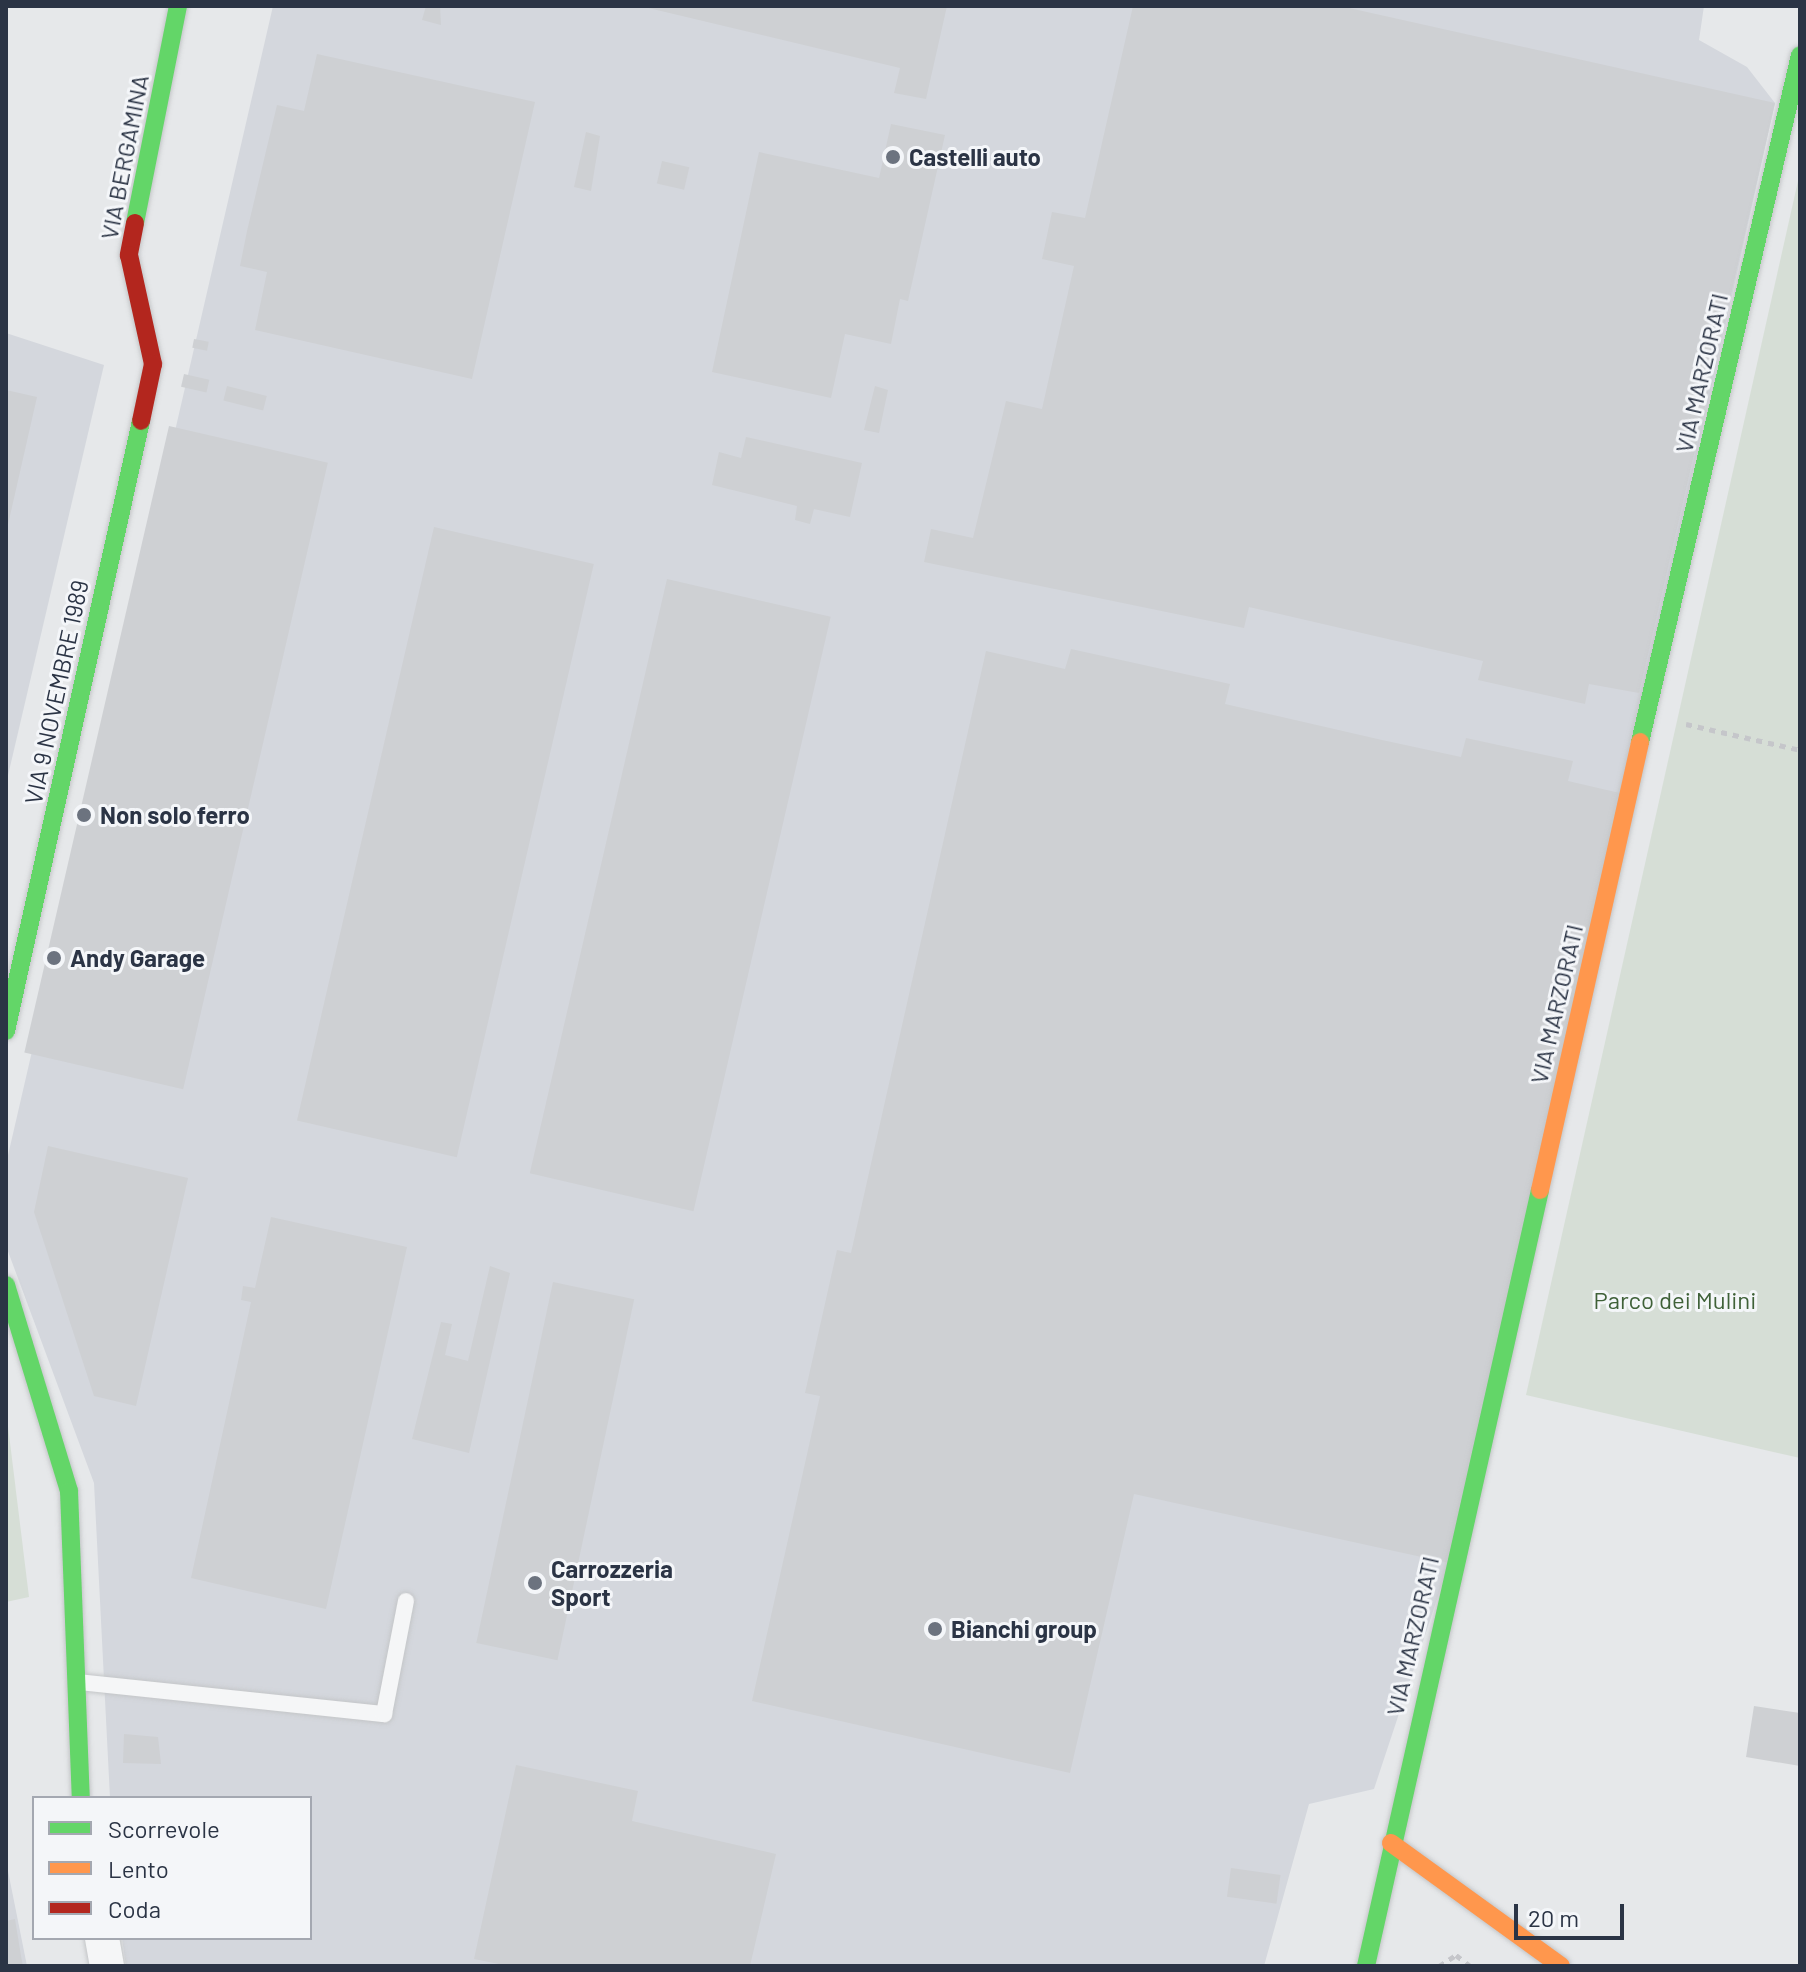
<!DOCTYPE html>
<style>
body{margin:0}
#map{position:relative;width:1806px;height:1972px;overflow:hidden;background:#e6e8ea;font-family:Barlow,sans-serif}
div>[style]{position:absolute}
.built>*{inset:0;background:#d4d7dd}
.green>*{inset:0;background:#d6ded6}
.building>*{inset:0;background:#ced0d3;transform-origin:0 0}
.path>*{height:5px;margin-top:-2.5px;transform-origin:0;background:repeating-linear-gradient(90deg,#c5c6ca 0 6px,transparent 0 12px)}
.roads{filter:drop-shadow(0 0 2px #c4c6c8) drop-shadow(0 0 2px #c4c6c8)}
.lane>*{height:16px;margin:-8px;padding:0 8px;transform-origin:8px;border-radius:8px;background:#f5f6f7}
.street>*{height:34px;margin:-17px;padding:0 17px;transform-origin:17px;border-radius:17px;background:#f5f6f7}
.fast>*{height:18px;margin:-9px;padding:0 9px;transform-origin:9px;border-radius:9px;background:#63d668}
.slow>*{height:18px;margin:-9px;padding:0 9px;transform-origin:9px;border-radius:9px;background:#ff974d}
.jam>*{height:18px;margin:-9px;padding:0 9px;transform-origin:9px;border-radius:9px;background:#b3261e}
.dots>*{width:22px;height:22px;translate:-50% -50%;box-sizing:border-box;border:4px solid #f4f6f9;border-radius:50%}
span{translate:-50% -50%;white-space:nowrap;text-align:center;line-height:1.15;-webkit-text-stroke:6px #f4f6f9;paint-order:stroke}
.street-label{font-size:24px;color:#2b3445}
.poi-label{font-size:24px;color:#2b3445;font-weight:700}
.left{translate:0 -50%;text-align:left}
.park-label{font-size:24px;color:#3f6138}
.frame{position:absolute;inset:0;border:8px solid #2b3445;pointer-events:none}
.legend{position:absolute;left:32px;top:1796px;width:280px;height:144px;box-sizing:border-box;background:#f4f6f9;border:2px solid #a4a8b1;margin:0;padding:10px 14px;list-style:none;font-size:24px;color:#2b3445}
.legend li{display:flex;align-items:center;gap:16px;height:40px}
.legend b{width:40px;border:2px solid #a4a8b1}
.scale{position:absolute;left:1514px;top:1904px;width:110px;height:36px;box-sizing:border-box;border:4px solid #2b3445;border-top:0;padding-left:10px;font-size:24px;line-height:28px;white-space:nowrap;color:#2b3445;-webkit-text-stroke:6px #f4f6f9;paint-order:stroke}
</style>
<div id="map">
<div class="built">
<i style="clip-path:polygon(273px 6px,1704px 6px,1699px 40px,1747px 67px,1775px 103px,1449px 1563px,1374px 1789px,1309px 1804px,1264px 1966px,126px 1966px,122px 1938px,310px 1938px,310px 1798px,110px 1798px,94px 1483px,6px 1246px,6px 1164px)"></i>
<i style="clip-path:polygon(6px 333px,104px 365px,6px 784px)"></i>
<i style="clip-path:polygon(6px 1861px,27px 1966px,6px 1966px)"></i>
</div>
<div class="green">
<i style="clip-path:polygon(1800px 172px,1800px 1458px,1526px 1395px)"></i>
<i style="clip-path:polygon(6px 1410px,29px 1597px,6px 1602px)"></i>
</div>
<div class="building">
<i style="clip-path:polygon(426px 6px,440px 6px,441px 25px,422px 20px)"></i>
<i style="clip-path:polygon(640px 6px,947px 6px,926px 99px,894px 93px,900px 68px)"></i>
<i style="clip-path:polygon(1133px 6px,1340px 6px,1775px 103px,1639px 693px,1589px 684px,1585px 704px,1478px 680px,1483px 661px,1249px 607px,1244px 628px,924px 562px,931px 529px,973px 538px,1006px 401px,1042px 409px,1074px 266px,1042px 259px,1052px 212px,1085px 218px)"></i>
<i style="clip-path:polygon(317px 54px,535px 102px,472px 379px,255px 330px,267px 272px,240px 266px,247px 231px,277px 105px,304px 111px)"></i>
<i style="clip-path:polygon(891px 124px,945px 135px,908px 301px,900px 299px,891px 344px,845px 334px,831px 398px,712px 372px,759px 152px,879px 178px)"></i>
<i style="clip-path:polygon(586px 132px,600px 136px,591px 191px,574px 187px)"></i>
<i style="left:662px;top:161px;width:28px;height:23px;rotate:13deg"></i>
<i style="left:194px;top:339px;width:15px;height:9px;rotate:11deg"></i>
<i style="left:184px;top:374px;width:26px;height:13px;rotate:13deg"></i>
<i style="left:227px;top:386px;width:41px;height:15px;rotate:14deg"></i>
<i style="clip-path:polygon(875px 386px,888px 390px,879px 433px,864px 430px)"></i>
<i style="clip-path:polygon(6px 390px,37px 397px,7px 529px,6px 529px)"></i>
<i style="left:169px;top:426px;width:163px;height:643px;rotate:13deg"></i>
<i style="clip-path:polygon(746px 437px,862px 463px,850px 517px,814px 509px,810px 524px,795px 520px,797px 506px,712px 485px,719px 452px,741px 458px)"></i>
<i style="left:434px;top:527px;width:164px;height:609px;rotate:13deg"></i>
<i style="left:667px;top:579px;width:168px;height:610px;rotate:13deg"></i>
<i style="clip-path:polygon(1071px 649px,1230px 684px,1225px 704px,1382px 740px,1461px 757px,1466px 738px,1573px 761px,1568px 781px,1624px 794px,1449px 1563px,1134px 1494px,1070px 1773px,752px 1701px,820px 1396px,805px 1393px,837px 1250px,851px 1253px,986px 651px,1065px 669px)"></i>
<i style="clip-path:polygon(48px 1146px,188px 1178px,136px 1406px,94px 1396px,34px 1212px)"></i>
<i style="clip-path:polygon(271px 1217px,407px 1247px,326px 1609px,191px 1578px,251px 1302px,241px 1300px,243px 1286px,255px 1288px)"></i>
<i style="clip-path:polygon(490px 1266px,510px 1273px,469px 1453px,412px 1439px,441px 1322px,452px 1324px,445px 1355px,468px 1361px)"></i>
<i style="left:553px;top:1282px;width:83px;height:369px;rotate:12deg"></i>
<i style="clip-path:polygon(1754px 1706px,1800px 1713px,1800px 1766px,1746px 1757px)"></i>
<i style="clip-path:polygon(124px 1734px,158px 1737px,161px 1764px,123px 1763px)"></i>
<i style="clip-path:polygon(516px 1765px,638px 1791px,632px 1821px,776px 1854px,750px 1966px,509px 1966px,474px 1959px)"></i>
<i style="left:1231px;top:1868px;width:50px;height:29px;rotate:8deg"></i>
<i style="clip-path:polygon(15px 1919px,21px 1956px,23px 1966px,8px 1966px,6px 1958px,6px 1921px)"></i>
</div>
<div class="path">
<i style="left:1686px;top:724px;width:117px;rotate:12.8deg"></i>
<i style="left:1439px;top:1966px;width:20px;rotate:-33deg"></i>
<i style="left:1456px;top:1955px;width:18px;rotate:38deg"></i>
</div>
<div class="roads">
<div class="lane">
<i style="left:78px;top:1682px;width:308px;rotate:6deg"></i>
<i style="left:384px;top:1714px;width:115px;rotate:-79deg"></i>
</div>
<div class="street">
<i style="left:102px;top:1938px;width:28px;rotate:80deg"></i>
</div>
<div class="fast">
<i style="left:135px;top:223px;width:221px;rotate:-78.8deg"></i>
<i style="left:1640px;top:742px;width:705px;rotate:-76.89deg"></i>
<i style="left:6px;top:1031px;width:625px;rotate:-77.52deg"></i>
<i style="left:6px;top:1285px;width:215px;rotate:73deg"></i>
<i style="left:69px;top:1491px;width:307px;rotate:87.8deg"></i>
<i style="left:1366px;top:1966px;width:795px;rotate:-77.36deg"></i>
</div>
<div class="slow">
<i style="left:1540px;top:1190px;width:459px;rotate:-77.4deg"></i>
<i style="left:1391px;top:1843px;width:210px;rotate:35.9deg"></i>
</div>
<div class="jam">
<i style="left:135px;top:223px;width:33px;rotate:101deg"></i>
<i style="left:129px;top:255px;width:112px;rotate:77.6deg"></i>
<i style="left:153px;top:364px;width:58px;rotate:101.9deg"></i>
</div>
</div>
<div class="dots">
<i style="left:893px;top:157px;background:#6c737f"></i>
<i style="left:84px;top:815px;background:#6c737f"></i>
<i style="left:54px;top:958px;background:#6c737f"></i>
<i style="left:535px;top:1583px;background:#6c737f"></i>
<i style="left:935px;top:1629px;background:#6c737f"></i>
</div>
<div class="street-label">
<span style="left:124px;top:157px;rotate:-79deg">VIA BERGAMINA</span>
<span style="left:1701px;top:373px;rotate:-77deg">VIA MARZORATI</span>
<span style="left:56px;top:692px;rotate:-78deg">VIA 9 NOVEMBRE 1989</span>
<span style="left:1556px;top:1004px;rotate:-77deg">VIA MARZORATI</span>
<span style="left:1412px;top:1636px;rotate:-77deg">VIA MARZORATI</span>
</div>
<div class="poi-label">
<span class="left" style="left:909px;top:157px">Castelli auto</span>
<span class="left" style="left:100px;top:815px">Non solo ferro</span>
<span class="left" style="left:70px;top:958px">Andy Garage</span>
<span class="left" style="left:551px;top:1583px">Carrozzeria<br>Sport</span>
<span class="left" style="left:951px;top:1629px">Bianchi group</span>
</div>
<div class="park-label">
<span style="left:1675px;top:1300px">Parco dei Mulini</span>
</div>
<div class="frame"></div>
<ul class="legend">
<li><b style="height:10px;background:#63d668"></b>Scorrevole</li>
<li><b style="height:10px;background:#ff974d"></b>Lento</li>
<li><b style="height:10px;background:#b3261e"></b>Coda</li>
</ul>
<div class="scale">20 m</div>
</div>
